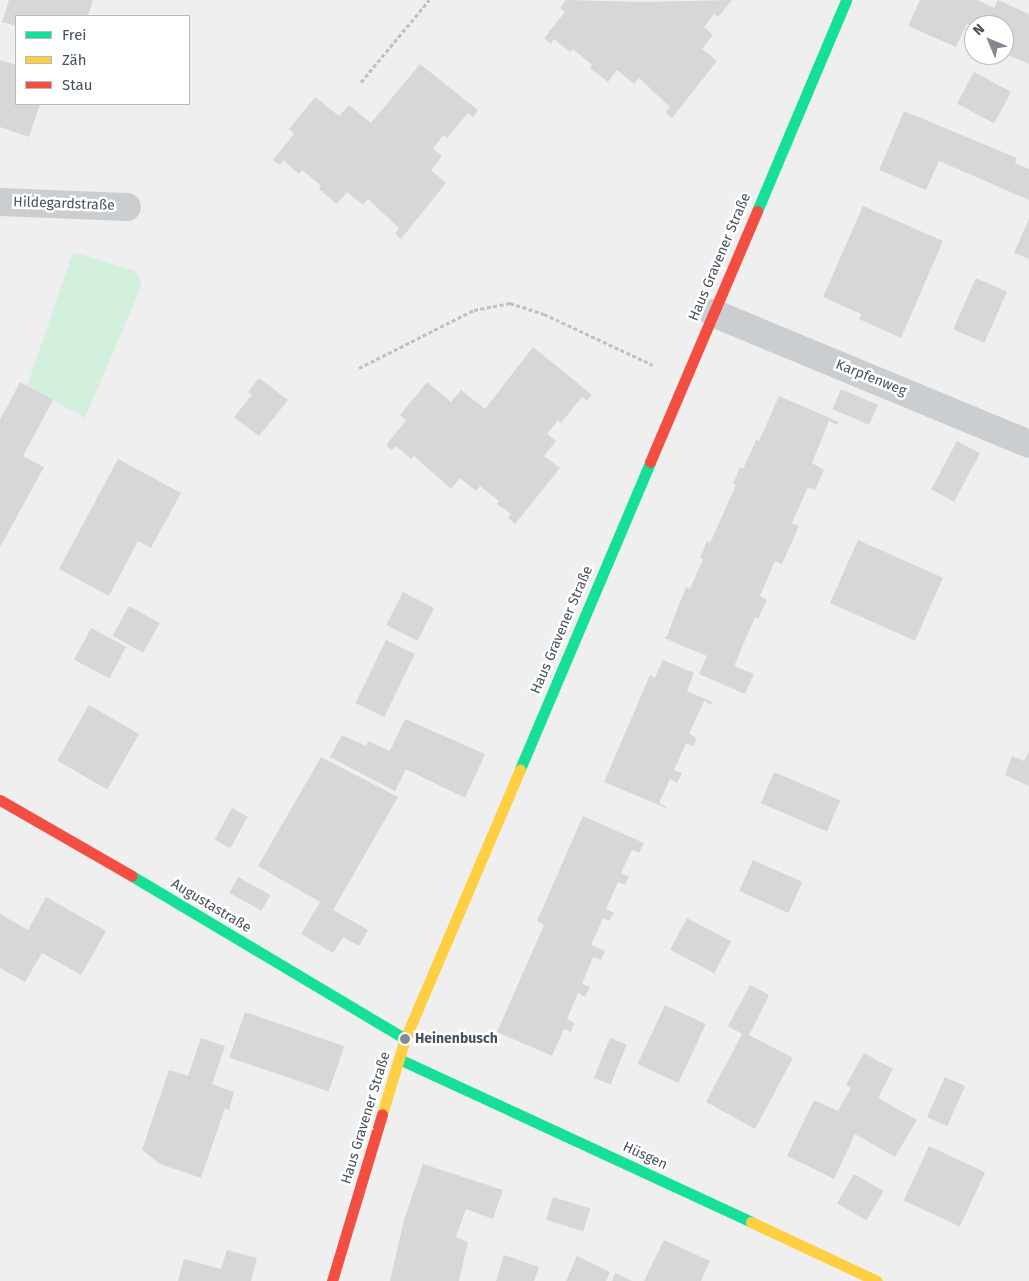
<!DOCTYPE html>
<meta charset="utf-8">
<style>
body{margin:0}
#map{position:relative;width:1029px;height:1281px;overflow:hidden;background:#f0efef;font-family:"Fira Sans",sans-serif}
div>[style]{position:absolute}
.green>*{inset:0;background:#d3efdd}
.building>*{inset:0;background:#d7d7d9;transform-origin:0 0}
.path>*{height:3px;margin-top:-1.5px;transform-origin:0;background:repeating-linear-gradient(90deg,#b8c4c0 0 4px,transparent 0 6.5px)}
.street>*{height:28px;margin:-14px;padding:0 14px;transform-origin:14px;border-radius:14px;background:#cbced0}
.fast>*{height:11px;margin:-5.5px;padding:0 5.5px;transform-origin:5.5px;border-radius:5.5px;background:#16e098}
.slow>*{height:11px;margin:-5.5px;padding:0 5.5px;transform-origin:5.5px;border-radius:5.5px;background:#ffcf43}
.jam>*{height:11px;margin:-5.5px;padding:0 5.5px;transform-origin:5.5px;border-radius:5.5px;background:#f24e42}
.dots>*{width:14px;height:14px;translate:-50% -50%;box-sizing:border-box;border:2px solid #fff;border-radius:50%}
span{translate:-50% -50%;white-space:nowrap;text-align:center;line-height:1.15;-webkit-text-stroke:5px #fff;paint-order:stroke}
.street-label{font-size:14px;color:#46525c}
.poi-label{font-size:14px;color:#46525c;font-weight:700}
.left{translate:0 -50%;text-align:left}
.legend{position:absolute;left:15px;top:15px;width:175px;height:90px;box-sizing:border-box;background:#fff;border:1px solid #b5babe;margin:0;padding:6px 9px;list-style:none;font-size:15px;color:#46525c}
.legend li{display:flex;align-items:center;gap:10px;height:25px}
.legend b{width:25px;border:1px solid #b5babe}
.north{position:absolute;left:964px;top:15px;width:50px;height:50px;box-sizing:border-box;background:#fff;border:1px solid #b5babe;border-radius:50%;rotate:315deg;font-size:14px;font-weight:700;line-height:20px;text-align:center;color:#46525c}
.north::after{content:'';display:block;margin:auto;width:18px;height:22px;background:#82898f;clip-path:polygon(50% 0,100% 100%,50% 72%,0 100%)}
</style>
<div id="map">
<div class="green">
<i style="clip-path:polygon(73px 252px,135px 271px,141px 281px,141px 287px,85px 418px,27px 386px)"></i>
</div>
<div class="building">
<i style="clip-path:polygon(9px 0,93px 0,88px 16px,16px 16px,16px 26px,2px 22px)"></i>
<i style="clip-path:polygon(566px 0,642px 2px,732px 0,718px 17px,714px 14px,704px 27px,713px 35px,702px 49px,717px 61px,672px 118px,665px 112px,670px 107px,639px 78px,634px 84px,617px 70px,608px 82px,590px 68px,592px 65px,573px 49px,570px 52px,554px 39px,551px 44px,544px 38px,565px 12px,560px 8px)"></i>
<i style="clip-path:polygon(920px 0,977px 0,994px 8px,998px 0,1029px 14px,1029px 64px,1004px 53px,1004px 25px,974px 25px,974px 27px,967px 24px,956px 47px,908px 26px)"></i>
<i style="clip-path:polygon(0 60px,16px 65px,16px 104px,40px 104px,29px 137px,0 127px)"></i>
<i style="clip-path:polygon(420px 64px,478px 110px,473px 117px,468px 113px,447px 138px,443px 135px,433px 149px,442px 156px,431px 170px,446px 183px,401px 239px,395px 234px,399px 228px,368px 199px,363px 205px,347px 192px,337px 204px,319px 189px,321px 186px,302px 170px,299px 174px,283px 160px,280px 165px,273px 160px,294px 134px,289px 129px,315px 97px,339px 116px,349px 105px,371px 123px)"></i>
<i style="left:974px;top:72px;width:42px;height:36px;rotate:28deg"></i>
<i style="clip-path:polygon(904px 111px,1017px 158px,1015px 163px,1029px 169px,1029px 200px,939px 161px,926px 190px,879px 170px)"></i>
<i style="clip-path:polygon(863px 206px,943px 241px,901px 338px,859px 319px,861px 314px,823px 297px)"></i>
<i style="clip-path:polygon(1029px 219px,1029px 259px,1014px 253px)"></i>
<i style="left:976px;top:278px;width:34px;height:56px;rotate:24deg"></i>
<i style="clip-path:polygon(533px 347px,592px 395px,587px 401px,582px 397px,561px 423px,558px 420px,547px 434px,556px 441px,544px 456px,560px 468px,515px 524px,508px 518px,511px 514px,497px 504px,499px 501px,480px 486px,476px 491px,460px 478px,451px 489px,414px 456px,411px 459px,396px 446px,392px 450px,386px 445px,406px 420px,400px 415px,427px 382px,451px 402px,461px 390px,485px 409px)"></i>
<i style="clip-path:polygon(259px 378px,288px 400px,259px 436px,234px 417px,252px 395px,248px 392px)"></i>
<i style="clip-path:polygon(20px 382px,53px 400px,23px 456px,44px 467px,0 547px,0 420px)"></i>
<i style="left:841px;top:389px;width:40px;height:22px;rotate:23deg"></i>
<i style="clip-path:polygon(779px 396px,839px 422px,837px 425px,829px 421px,812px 463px,824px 470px,815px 490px,808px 487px,792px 523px,799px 526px,782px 564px,775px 561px,760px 596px,767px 600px,758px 619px,755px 617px,734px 666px,754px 674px,745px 694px,699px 674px,707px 656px,664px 638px,667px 636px,686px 587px,690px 589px,703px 559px,700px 558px,707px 541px,710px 543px,736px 485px,733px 484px,740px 467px,743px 469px,756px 440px,759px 441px)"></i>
<i style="left:957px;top:441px;width:26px;height:55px;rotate:28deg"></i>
<i style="clip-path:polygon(118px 459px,181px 493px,151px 548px,138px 541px,109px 596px,59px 569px)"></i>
<i style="left:858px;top:540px;width:93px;height:69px;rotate:24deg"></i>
<i style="left:403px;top:592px;width:35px;height:37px;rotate:27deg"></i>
<i style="left:129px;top:606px;width:35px;height:34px;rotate:29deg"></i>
<i style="left:91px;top:628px;width:40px;height:36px;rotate:28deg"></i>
<i style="left:386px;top:640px;width:32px;height:70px;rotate:26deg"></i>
<i style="clip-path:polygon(663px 660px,694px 673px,687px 691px,712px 702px,711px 705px,704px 701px,689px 734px,697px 738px,693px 746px,686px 743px,674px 770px,682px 773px,677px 783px,670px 779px,659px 803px,667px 807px,666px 808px,604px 782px,650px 675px,655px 678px)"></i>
<i style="left:89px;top:705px;width:58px;height:64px;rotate:30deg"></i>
<i style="clip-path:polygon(405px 719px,485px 754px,465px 798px,406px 769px,395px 791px,330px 757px,342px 735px,366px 746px,368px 741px,390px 751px)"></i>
<i style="clip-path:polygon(1029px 751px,1029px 786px,1005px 775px,1012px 756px,1024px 761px)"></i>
<i style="clip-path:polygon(321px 757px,398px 797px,333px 910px,368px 930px,359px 946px,343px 937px,333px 953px,301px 934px,320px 902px,258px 866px)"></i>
<i style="left:774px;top:772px;width:72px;height:34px;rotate:23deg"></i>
<i style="left:232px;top:808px;width:18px;height:36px;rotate:29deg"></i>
<i style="clip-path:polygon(583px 816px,644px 843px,639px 853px,632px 850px,621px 873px,629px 877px,625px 885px,618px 882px,606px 909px,614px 913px,609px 921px,603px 918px,591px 945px,605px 951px,601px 960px,593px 957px,582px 984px,590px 987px,585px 997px,578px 993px,567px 1019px,574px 1023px,571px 1032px,564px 1029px,552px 1056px,497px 1032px,544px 925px,537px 921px)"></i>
<i style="left:753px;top:860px;width:54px;height:34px;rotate:24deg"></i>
<i style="left:238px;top:877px;width:37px;height:18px;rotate:29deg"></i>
<i style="clip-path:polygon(46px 897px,106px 931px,81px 975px,42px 953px,25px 982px,0 968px,0 914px,28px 930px)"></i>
<i style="left:687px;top:918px;width:50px;height:36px;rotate:28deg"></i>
<i style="clip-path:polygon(750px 985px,769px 995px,749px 1035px,793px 1058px,755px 1129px,706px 1102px,742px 1034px,728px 1026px)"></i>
<i style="left:665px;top:1005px;width:45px;height:65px;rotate:25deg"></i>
<i style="left:245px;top:1012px;width:105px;height:48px;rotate:19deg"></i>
<i style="clip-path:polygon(201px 1038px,225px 1046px,212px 1084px,234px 1092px,229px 1110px,225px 1108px,201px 1178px,160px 1164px,142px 1150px,169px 1070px,188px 1076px)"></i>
<i style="left:610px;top:1038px;width:18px;height:43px;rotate:22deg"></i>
<i style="clip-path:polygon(864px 1053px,893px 1069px,878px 1098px,917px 1120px,895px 1157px,855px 1134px,834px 1179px,787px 1156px,814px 1100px,838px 1111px,851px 1088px,846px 1085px)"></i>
<i style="left:945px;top:1077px;width:22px;height:44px;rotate:24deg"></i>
<i style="left:929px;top:1146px;width:62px;height:60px;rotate:25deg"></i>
<i style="clip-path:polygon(423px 1164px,503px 1190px,493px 1219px,466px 1209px,456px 1237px,468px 1242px,459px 1281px,390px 1281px,404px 1220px)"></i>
<i style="left:854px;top:1174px;width:34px;height:34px;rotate:30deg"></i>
<i style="left:553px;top:1197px;width:39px;height:24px;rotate:17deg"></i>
<i style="clip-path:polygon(664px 1240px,710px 1261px,701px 1281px,644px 1281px)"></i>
<i style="clip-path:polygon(227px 1250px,257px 1258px,251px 1281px,178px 1281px,184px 1259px,221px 1269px)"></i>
<i style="clip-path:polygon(504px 1255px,539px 1267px,534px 1281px,496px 1281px)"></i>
<i style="clip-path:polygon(577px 1256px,610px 1272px,606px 1281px,566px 1281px)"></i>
<i style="clip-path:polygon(615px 1273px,632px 1281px,612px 1281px)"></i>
</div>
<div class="path">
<i style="left:361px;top:82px;width:107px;rotate:-50.3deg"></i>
<i style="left:359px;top:368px;width:129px;rotate:-26.8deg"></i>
<i style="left:474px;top:310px;width:37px;rotate:-11deg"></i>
<i style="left:510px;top:303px;width:36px;rotate:18deg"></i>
<i style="left:544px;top:314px;width:120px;rotate:25.1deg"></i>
</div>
<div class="street">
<i style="left:0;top:202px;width:127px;rotate:2.3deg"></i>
<i style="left:713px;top:313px;width:342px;rotate:22.5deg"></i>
</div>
<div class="fast">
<i style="left:757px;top:211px;width:229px;rotate:-67.1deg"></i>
<i style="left:520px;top:769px;width:333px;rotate:-67deg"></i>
<i style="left:132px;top:876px;width:318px;rotate:30.8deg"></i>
<i style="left:399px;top:1059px;width:388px;rotate:24.8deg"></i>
</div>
<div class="slow">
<i style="left:382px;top:1114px;width:78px;rotate:-73deg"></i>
<i style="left:405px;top:1039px;width:293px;rotate:-66.9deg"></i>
<i style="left:751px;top:1222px;width:139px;rotate:25.1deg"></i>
</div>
<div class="jam">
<i style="left:650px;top:462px;width:273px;rotate:-66.9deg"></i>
<i style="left:0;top:800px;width:152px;rotate:29.9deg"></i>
<i style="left:332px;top:1281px;width:174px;rotate:-73.3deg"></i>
</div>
<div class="dots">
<i style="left:405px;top:1039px;background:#82898f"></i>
</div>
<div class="street-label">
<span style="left:64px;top:204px;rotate:2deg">Hildegardstraße</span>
<span style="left:720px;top:257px;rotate:-67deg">Haus Gravener Straße</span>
<span style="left:871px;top:378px;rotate:22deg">Karpfenweg</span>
<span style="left:562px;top:630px;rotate:-67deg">Haus Gravener Straße</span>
<span style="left:211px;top:906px;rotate:31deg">Augustastraße</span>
<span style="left:366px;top:1118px;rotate:-73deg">Haus Gravener Straße</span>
<span style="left:645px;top:1156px;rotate:25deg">Hüsgen</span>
</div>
<div class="poi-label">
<span class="left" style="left:415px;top:1039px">Heinenbusch</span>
</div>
<ul class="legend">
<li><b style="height:6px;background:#16e098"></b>Frei</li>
<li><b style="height:6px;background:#ffcf43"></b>Zäh</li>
<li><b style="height:6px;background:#f24e42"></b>Stau</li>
</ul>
<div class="north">N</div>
</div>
